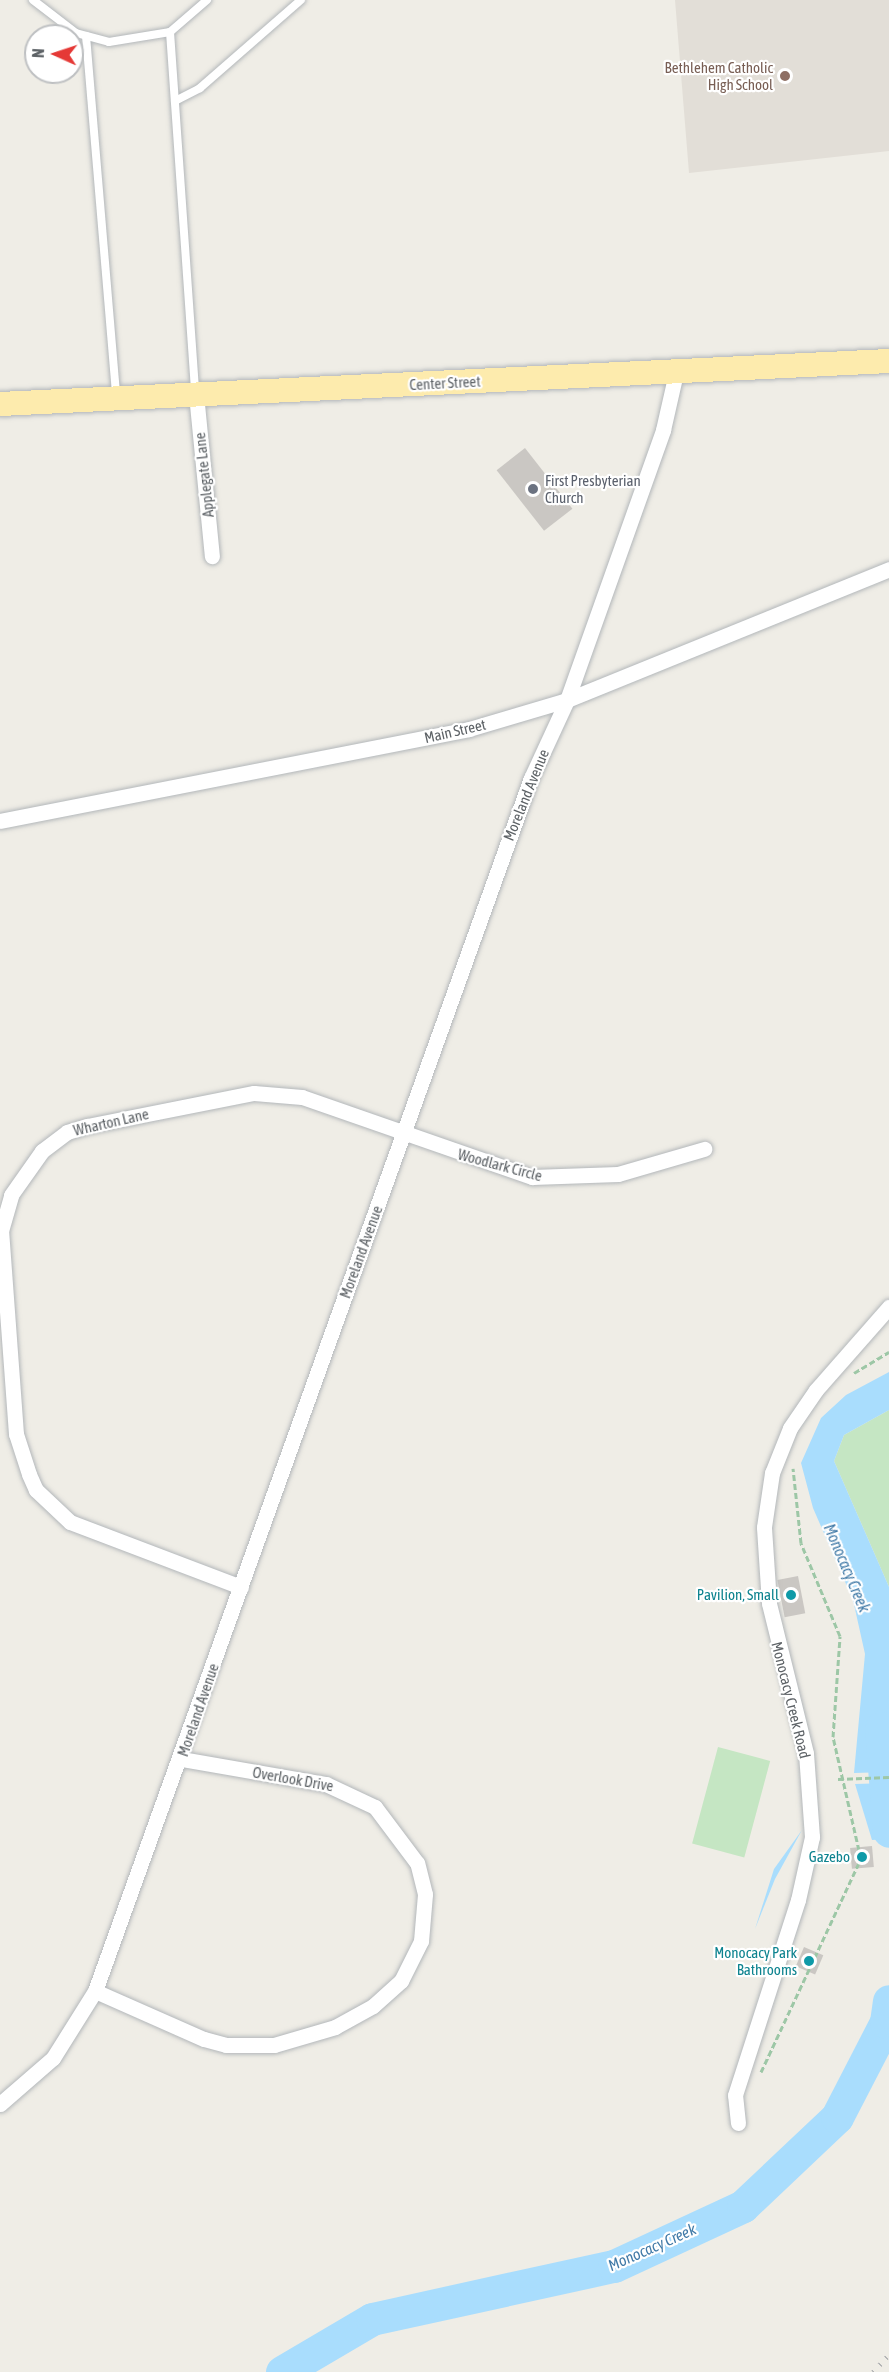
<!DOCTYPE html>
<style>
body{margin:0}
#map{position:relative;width:889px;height:2372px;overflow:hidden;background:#efede6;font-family:"Asap Condensed",sans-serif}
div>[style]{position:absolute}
.education>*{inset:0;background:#e2ded7}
.green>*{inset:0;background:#c5e6c3;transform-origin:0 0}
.water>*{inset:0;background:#a9ddfd}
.river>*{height:33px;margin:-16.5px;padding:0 16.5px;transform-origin:16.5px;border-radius:16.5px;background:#a9ddfd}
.building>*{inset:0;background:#cac7c3;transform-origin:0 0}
.path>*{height:3px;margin-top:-1.5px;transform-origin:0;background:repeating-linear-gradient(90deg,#9dc7a6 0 6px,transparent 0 9px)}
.roads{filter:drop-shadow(0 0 2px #b3b7ba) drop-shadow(0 0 2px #b3b7ba)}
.lane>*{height:8px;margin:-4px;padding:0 4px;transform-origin:4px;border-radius:4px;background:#fff}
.street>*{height:15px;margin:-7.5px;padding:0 7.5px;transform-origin:7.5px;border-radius:7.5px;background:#fff}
.primary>*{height:24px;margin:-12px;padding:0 12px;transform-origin:12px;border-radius:12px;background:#fdebad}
.rail>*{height:4.5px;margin-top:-2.25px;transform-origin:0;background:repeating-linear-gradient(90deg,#b4b5b6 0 1.5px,transparent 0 9.5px)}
.dots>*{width:16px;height:16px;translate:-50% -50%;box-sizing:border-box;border:3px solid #fff;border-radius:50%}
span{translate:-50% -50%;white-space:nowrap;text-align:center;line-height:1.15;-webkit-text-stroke:4.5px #fff;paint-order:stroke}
.education-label{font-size:15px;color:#785e54}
.right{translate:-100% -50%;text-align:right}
.street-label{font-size:15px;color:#5d6266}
.worship-label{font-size:15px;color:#5b616d}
.left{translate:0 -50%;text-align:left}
.culture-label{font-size:15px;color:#0d838f}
.water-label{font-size:16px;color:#417aa7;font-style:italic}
.north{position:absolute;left:24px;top:24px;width:60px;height:60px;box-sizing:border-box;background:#fff;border:2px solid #bec0c2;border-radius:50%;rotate:273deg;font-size:16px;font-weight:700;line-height:24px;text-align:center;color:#5d6266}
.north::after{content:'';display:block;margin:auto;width:21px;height:27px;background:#e53936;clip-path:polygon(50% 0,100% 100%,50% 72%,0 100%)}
</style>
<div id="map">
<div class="education">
<i style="clip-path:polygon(675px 0,889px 0,889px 151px,689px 173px)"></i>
</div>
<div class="green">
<i style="clip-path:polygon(889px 1410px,889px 1587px,834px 1461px,844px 1435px)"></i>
<i style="left:718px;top:1747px;width:54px;height:100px;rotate:15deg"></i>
</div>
<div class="water">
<i style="clip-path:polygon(889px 1372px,889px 1410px,844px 1435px,834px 1461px,889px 1587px,889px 1772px,854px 1773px,865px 1654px,853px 1600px,813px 1508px,801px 1463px,821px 1418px,846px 1395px)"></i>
<i style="clip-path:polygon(889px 1783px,889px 1839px,872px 1840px,855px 1784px)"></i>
<i style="clip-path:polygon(802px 1830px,775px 1879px,755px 1929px,774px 1869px)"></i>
</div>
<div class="river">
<i style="left:881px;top:1728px;width:103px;rotate:85.6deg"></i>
<i style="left:282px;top:2372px;width:104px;rotate:-30.5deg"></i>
<i style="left:372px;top:2319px;width:248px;rotate:-12.4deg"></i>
<i style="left:614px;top:2266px;width:142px;rotate:-24.9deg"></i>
<i style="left:743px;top:2206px;width:129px;rotate:-43.4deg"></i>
<i style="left:837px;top:2117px;width:107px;rotate:-62.7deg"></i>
<i style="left:886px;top:2022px;width:21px;rotate:-82deg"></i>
</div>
<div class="building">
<i style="left:525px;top:448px;width:77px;height:36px;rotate:52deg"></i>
<i style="left:798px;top:1576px;width:38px;height:21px;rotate:79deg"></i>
<i style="left:872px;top:1846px;width:21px;height:22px;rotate:85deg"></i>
<i style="left:804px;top:1947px;width:21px;height:21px;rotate:23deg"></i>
</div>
<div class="path">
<i style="left:854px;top:1373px;width:41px;rotate:-31deg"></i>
<i style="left:838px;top:1779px;width:51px;rotate:-2.2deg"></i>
<i style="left:761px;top:2072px;width:235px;rotate:-64.9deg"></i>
<i style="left:861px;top:1859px;width:125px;rotate:-102.9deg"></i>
<i style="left:833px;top:1737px;width:101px;rotate:-86deg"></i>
<i style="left:840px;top:1636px;width:101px;rotate:-112.8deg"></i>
<i style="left:801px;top:1543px;width:75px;rotate:-96.1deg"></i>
</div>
<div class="roads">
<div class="lane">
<i style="left:33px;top:0;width:54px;rotate:37.5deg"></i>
<i style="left:76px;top:33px;width:34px;rotate:15deg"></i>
<i style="left:109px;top:42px;width:62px;rotate:-9.3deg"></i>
<i style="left:170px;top:32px;width:49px;rotate:-40.9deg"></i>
<i style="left:170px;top:32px;width:362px;rotate:86deg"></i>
<i style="left:86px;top:36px;width:361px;rotate:85.2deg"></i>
<i style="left:175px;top:101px;width:28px;rotate:-27deg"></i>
<i style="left:200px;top:88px;width:134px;rotate:-41.1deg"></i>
</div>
<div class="street">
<i style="left:196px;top:394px;width:163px;rotate:84.4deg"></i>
<i style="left:0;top:821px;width:478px;rotate:-11.1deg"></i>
<i style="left:469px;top:729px;width:102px;rotate:-16.5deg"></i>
<i style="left:567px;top:700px;width:348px;rotate:-22.1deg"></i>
<i style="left:241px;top:1587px;width:183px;rotate:-159.2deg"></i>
<i style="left:70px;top:1522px;width:47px;rotate:-136.7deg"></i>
<i style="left:36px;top:1490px;width:17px;rotate:-114deg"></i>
<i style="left:29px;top:1474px;width:42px;rotate:-108deg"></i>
<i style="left:16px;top:1434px;width:204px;rotate:-94.2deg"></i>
<i style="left:1px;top:1231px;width:37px;rotate:-74deg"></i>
<i style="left:11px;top:1195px;width:54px;rotate:-54.8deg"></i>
<i style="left:42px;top:1151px;width:31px;rotate:-37deg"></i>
<i style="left:67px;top:1132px;width:21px;rotate:-17deg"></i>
<i style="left:87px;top:1126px;width:170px;rotate:-11.2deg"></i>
<i style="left:254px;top:1093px;width:48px;rotate:4.8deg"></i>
<i style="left:302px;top:1097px;width:244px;rotate:19.2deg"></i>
<i style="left:532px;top:1177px;width:86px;rotate:-2deg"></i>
<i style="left:618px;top:1174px;width:90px;rotate:-16.2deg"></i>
<i style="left:95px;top:1991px;width:119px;rotate:23.8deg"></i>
<i style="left:204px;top:2039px;width:23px;rotate:15deg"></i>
<i style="left:226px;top:2045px;width:48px"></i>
<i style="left:274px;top:2045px;width:64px;rotate:-16.4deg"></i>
<i style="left:335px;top:2027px;width:43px;rotate:-28.9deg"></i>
<i style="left:373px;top:2006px;width:38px;rotate:-42deg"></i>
<i style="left:401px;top:1981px;width:45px;rotate:-63.4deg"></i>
<i style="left:421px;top:1941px;width:47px;rotate:-85.1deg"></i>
<i style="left:425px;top:1894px;width:32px;rotate:-104deg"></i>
<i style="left:417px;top:1863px;width:70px;rotate:-126.9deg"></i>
<i style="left:375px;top:1807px;width:54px;rotate:-154.9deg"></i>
<i style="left:326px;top:1784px;width:147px;rotate:-170.2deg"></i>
<i style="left:0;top:2104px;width:70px;rotate:-41deg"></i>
<i style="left:53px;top:2058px;width:79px;rotate:-57.9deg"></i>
<i style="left:95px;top:1991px;width:1289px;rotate:-70.23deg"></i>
<i style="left:531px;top:778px;width:86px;rotate:-65.2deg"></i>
<i style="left:567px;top:700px;width:287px;rotate:-70.4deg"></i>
<i style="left:663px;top:430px;width:58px;rotate:-77.2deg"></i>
<i style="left:738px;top:2123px;width:28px;rotate:-96deg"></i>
<i style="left:735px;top:2095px;width:205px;rotate:-72.1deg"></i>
<i style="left:798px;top:1900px;width:65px;rotate:-77.5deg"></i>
<i style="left:812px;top:1837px;width:84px;rotate:-94.1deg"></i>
<i style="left:806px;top:1753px;width:154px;rotate:-103.9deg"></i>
<i style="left:769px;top:1603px;width:76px;rotate:-93.8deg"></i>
<i style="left:764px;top:1527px;width:55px;rotate:-81.6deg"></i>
<i style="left:772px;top:1473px;width:48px;rotate:-68.2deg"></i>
<i style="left:790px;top:1428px;width:46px;rotate:-55.6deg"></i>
<i style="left:816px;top:1390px;width:111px;rotate:-48.7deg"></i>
</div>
<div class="primary">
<i style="left:0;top:404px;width:890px;rotate:-2.77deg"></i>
</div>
</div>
<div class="rail">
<i style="left:873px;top:2372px;width:24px;rotate:-48deg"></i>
</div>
<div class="dots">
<i style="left:785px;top:76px;background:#8d6e63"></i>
<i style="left:533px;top:489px;background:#6b7280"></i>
<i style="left:791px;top:1595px;background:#0f9aa8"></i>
<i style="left:862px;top:1857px;background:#0f9aa8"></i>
<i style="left:809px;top:1961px;background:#0f9aa8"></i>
</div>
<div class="education-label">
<span class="right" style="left:773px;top:76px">Bethlehem Catholic<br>High School</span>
</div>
<div class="street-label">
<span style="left:445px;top:383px;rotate:-3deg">Center Street</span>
<span style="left:204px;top:475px;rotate:-96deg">Applegate Lane</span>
<span style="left:455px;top:731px;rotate:-13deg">Main Street</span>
<span style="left:526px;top:795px;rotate:-68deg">Moreland Avenue</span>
<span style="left:111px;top:1122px;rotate:-13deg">Wharton Lane</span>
<span style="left:500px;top:1165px;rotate:15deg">Woodlark Circle</span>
<span style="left:361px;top:1252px;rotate:-70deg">Moreland Avenue</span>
<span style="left:791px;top:1700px;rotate:76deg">Monocacy Creek Road</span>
<span style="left:198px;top:1710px;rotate:-71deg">Moreland Avenue</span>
<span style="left:293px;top:1779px;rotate:10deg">Overlook Drive</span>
</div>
<div class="worship-label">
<span class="left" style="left:545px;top:489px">First Presbyterian<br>Church</span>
</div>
<div class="culture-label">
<span class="right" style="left:779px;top:1595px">Pavilion, Small</span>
<span class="right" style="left:850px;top:1857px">Gazebo</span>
<span class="right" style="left:797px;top:1961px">Monocacy Park<br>Bathrooms</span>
</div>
<div class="water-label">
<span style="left:847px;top:1568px;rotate:67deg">Monocacy Creek</span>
<span style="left:652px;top:2247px;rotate:-24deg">Monocacy Creek</span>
</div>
<div class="north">N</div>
</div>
